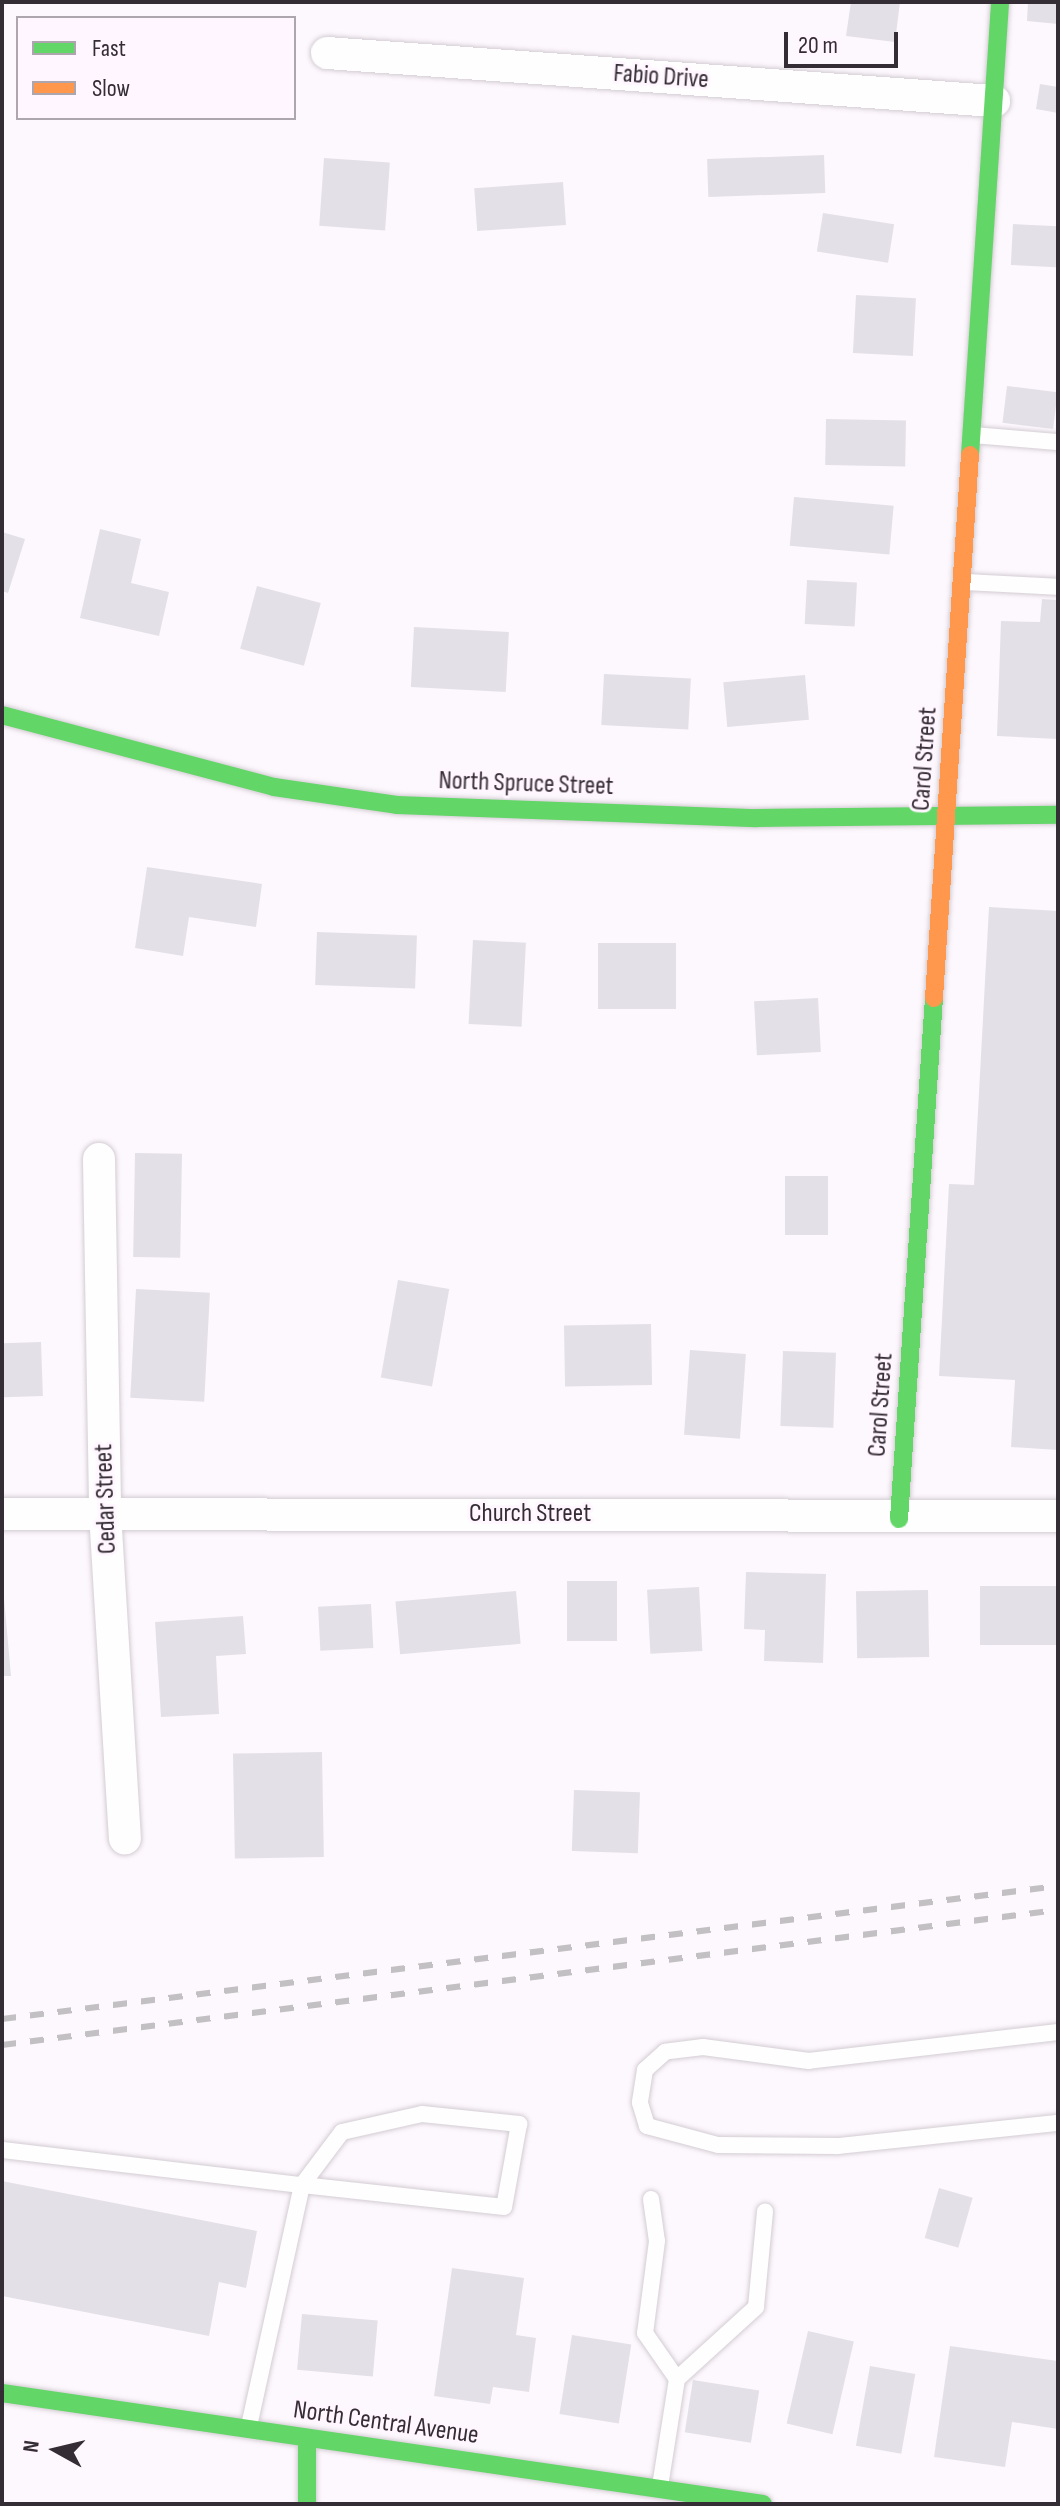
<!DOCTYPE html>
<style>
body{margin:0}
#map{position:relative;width:1060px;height:2506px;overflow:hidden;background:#fdf8fd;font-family:"Sofia Sans Condensed",sans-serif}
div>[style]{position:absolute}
.building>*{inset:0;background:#e4e0e8;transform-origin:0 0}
.roads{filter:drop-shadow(0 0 2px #d3cdd3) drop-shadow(0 0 2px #d3cdd3)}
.lane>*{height:16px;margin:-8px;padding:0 8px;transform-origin:8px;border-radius:8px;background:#fffeff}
.street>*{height:32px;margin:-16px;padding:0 16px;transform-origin:16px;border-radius:16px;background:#fffeff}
.fast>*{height:18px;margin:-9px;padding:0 9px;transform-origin:9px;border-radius:9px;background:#63d668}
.slow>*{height:18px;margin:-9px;padding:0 9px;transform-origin:9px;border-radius:9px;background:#ff974d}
.rail>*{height:6px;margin-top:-3px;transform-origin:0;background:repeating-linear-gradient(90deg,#c2c0c2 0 14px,transparent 0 28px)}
span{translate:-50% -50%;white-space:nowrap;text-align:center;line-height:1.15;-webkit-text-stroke:6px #fff6ff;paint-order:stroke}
.street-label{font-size:26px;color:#352d35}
.frame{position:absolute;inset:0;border:4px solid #352d35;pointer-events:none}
.legend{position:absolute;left:16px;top:16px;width:280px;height:104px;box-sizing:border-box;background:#fff6ff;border:2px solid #aea6ae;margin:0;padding:10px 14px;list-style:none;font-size:24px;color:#352d35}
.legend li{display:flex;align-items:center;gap:16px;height:40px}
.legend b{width:40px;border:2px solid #aea6ae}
.north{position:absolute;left:16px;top:2410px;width:80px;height:80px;-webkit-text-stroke:6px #fff6ff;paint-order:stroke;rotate:278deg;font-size:22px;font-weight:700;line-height:32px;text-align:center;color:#352d35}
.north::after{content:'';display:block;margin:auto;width:28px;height:36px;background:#352d35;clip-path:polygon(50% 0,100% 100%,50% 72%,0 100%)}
.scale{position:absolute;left:784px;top:32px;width:114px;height:36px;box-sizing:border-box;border:4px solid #352d35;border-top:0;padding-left:10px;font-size:24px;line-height:28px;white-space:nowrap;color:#352d35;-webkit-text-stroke:6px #fff6ff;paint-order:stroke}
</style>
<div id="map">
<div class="building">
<i style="clip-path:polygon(851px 2px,900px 2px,895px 42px,846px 36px)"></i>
<i style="clip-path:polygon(1028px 2px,1058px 2px,1058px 24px,1027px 21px)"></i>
<i style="clip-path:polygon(1040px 84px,1058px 87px,1058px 113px,1036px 109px)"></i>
<i style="left:824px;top:155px;width:38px;height:117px;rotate:88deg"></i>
<i style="left:324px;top:158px;width:66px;height:68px;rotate:4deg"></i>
<i style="left:563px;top:182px;width:43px;height:89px;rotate:86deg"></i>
<i style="left:823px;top:213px;width:72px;height:39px;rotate:9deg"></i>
<i style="left:1013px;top:224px;width:45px;height:41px;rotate:3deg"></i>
<i style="left:856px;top:295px;width:60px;height:58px;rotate:3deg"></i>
<i style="left:1007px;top:386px;width:51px;height:37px;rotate:7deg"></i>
<i style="left:826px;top:419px;width:80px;height:46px;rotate:1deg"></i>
<i style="left:794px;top:497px;width:100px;height:49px;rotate:5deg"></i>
<i style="clip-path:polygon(100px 529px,141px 539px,131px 583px,169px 592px,159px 636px,80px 618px)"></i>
<i style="clip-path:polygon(2px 532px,25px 539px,8px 593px,2px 591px)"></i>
<i style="left:807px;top:580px;width:50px;height:44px;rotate:3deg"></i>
<i style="left:257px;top:586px;width:66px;height:65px;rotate:15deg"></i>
<i style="clip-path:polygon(1042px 599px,1058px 600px,1058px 739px,997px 736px,1001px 621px,1040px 622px)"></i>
<i style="left:414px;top:627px;width:95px;height:60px;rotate:3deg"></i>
<i style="left:604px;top:674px;width:87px;height:51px;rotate:3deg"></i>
<i style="left:805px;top:675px;width:45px;height:82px;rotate:85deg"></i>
<i style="clip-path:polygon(147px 867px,262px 884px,256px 927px,189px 917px,183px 956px,135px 948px)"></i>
<i style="clip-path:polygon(989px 907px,1058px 911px,1058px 1450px,1011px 1447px,1015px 1380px,939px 1376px,949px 1184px,974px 1185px)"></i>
<i style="left:317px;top:932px;width:100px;height:53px;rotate:2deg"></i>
<i style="left:473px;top:940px;width:53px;height:84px;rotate:3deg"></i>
<i style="left:676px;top:943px;width:66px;height:78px;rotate:90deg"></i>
<i style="left:818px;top:998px;width:54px;height:64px;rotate:87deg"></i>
<i style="left:135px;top:1153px;width:47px;height:104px;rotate:1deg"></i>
<i style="left:785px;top:1176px;width:43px;height:59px"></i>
<i style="left:398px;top:1280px;width:52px;height:99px;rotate:10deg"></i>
<i style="left:136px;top:1289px;width:74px;height:109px;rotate:3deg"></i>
<i style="left:651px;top:1324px;width:61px;height:87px;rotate:89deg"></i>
<i style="left:41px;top:1342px;width:54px;height:39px;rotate:88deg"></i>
<i style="left:690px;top:1350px;width:56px;height:85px;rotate:4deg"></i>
<i style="left:783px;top:1351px;width:53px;height:75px;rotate:2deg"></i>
<i style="clip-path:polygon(746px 1572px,826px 1574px,823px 1663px,764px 1661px,765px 1630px,744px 1629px)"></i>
<i style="left:567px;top:1581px;width:50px;height:60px"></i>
<i style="left:1058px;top:1586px;width:59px;height:78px;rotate:90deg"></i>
<i style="left:699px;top:1587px;width:64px;height:52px;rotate:87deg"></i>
<i style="left:928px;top:1590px;width:67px;height:72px;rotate:89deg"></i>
<i style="left:516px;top:1591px;width:53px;height:121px;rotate:85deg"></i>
<i style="clip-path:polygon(4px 1598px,11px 1676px,2px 1676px,2px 1599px)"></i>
<i style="left:371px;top:1604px;width:44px;height:53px;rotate:87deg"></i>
<i style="clip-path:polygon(243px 1616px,246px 1654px,216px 1656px,219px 1714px,161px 1717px,155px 1622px)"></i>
<i style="left:322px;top:1752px;width:105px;height:89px;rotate:89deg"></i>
<i style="left:574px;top:1790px;width:66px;height:61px;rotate:2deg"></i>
<i style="clip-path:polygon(2px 2181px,257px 2231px,246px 2288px,219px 2282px,209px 2336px,2px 2296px)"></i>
<i style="left:939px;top:2188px;width:35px;height:52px;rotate:16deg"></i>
<i style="clip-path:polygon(452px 2268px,524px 2278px,516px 2335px,536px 2338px,529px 2392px,493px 2387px,490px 2404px,434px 2396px)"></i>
<i style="left:302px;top:2314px;width:76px;height:56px;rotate:5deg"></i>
<i style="left:808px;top:2331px;width:47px;height:95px;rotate:13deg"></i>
<i style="left:572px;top:2335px;width:60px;height:80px;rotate:9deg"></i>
<i style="clip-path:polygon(950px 2346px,1058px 2361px,1058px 2429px,1012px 2422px,1005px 2467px,934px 2457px)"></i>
<i style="left:870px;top:2366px;width:46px;height:81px;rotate:10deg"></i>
<i style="left:693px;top:2380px;width:67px;height:53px;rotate:9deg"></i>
</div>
<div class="roads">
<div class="lane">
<i style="left:972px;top:435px;width:86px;rotate:4.7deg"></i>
<i style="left:964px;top:582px;width:94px;rotate:3deg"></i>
<i style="left:1058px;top:2032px;width:251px;rotate:173.4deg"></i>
<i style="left:809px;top:2061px;width:107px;rotate:-172.5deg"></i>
<i style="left:703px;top:2047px;width:38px;rotate:173deg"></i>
<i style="left:665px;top:2052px;width:27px;rotate:138deg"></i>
<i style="left:645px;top:2070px;width:33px;rotate:99deg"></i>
<i style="left:640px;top:2103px;width:24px;rotate:73deg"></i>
<i style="left:647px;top:2126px;width:73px;rotate:15deg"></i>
<i style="left:718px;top:2145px;width:120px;rotate:0.5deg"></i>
<i style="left:838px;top:2146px;width:221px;rotate:-6deg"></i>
<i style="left:422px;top:2114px;width:98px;rotate:5.9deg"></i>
<i style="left:519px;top:2124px;width:84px;rotate:100.2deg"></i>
<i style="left:504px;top:2207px;width:203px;rotate:-173.8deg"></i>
<i style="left:302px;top:2185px;width:66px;rotate:-53deg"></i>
<i style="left:342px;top:2132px;width:82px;rotate:-12.7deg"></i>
<i style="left:2px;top:2150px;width:302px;rotate:6.7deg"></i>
<i style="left:302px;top:2185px;width:248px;rotate:102.4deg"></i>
<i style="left:651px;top:2199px;width:42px;rotate:81.9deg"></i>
<i style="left:657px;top:2241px;width:93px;rotate:97.4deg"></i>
<i style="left:645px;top:2333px;width:56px;rotate:55.2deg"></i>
<i style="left:677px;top:2379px;width:108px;rotate:99deg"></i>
<i style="left:677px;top:2379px;width:107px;rotate:-42.3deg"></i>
<i style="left:756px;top:2307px;width:96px;rotate:-84.6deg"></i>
</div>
<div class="street">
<i style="left:327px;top:53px;width:669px;rotate:4.12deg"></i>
<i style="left:99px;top:1159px;width:354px;rotate:89deg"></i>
<i style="left:105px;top:1513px;width:326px;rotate:86.5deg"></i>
<i style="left:2px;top:1514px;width:1056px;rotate:0.11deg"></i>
</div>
<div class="fast">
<i style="left:970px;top:455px;width:454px;rotate:-86.2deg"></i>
<i style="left:2px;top:715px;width:281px;rotate:14.8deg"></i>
<i style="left:274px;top:787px;width:124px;rotate:8.3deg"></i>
<i style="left:397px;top:805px;width:360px;rotate:2.1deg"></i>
<i style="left:757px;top:818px;width:301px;rotate:-0.6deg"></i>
<i style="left:899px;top:1519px;width:522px;rotate:-86.16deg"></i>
<i style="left:2px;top:2393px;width:769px;rotate:8.3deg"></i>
<i style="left:307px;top:2439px;width:65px;rotate:90deg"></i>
</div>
<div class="slow">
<i style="left:934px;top:998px;width:544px;rotate:-86.21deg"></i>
</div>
</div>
<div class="rail">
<i style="left:2px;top:2019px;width:1064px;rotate:-7.18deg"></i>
<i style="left:2px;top:2045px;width:1065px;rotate:-7.29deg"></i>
</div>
<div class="street-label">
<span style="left:661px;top:77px;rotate:4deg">Fabio Drive</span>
<span style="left:925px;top:759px;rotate:-86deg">Carol Street</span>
<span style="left:526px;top:784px;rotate:2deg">North Spruce Street</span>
<span style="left:881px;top:1405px;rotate:-86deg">Carol Street</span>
<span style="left:106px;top:1499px;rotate:-92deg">Cedar Street</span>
<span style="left:530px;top:1514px">Church Street</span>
<span style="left:386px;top:2423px;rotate:8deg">North Central Avenue</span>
</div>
<div class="frame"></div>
<ul class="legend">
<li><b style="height:10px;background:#63d668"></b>Fast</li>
<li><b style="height:10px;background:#ff974d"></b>Slow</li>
</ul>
<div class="north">N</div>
<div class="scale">20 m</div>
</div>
